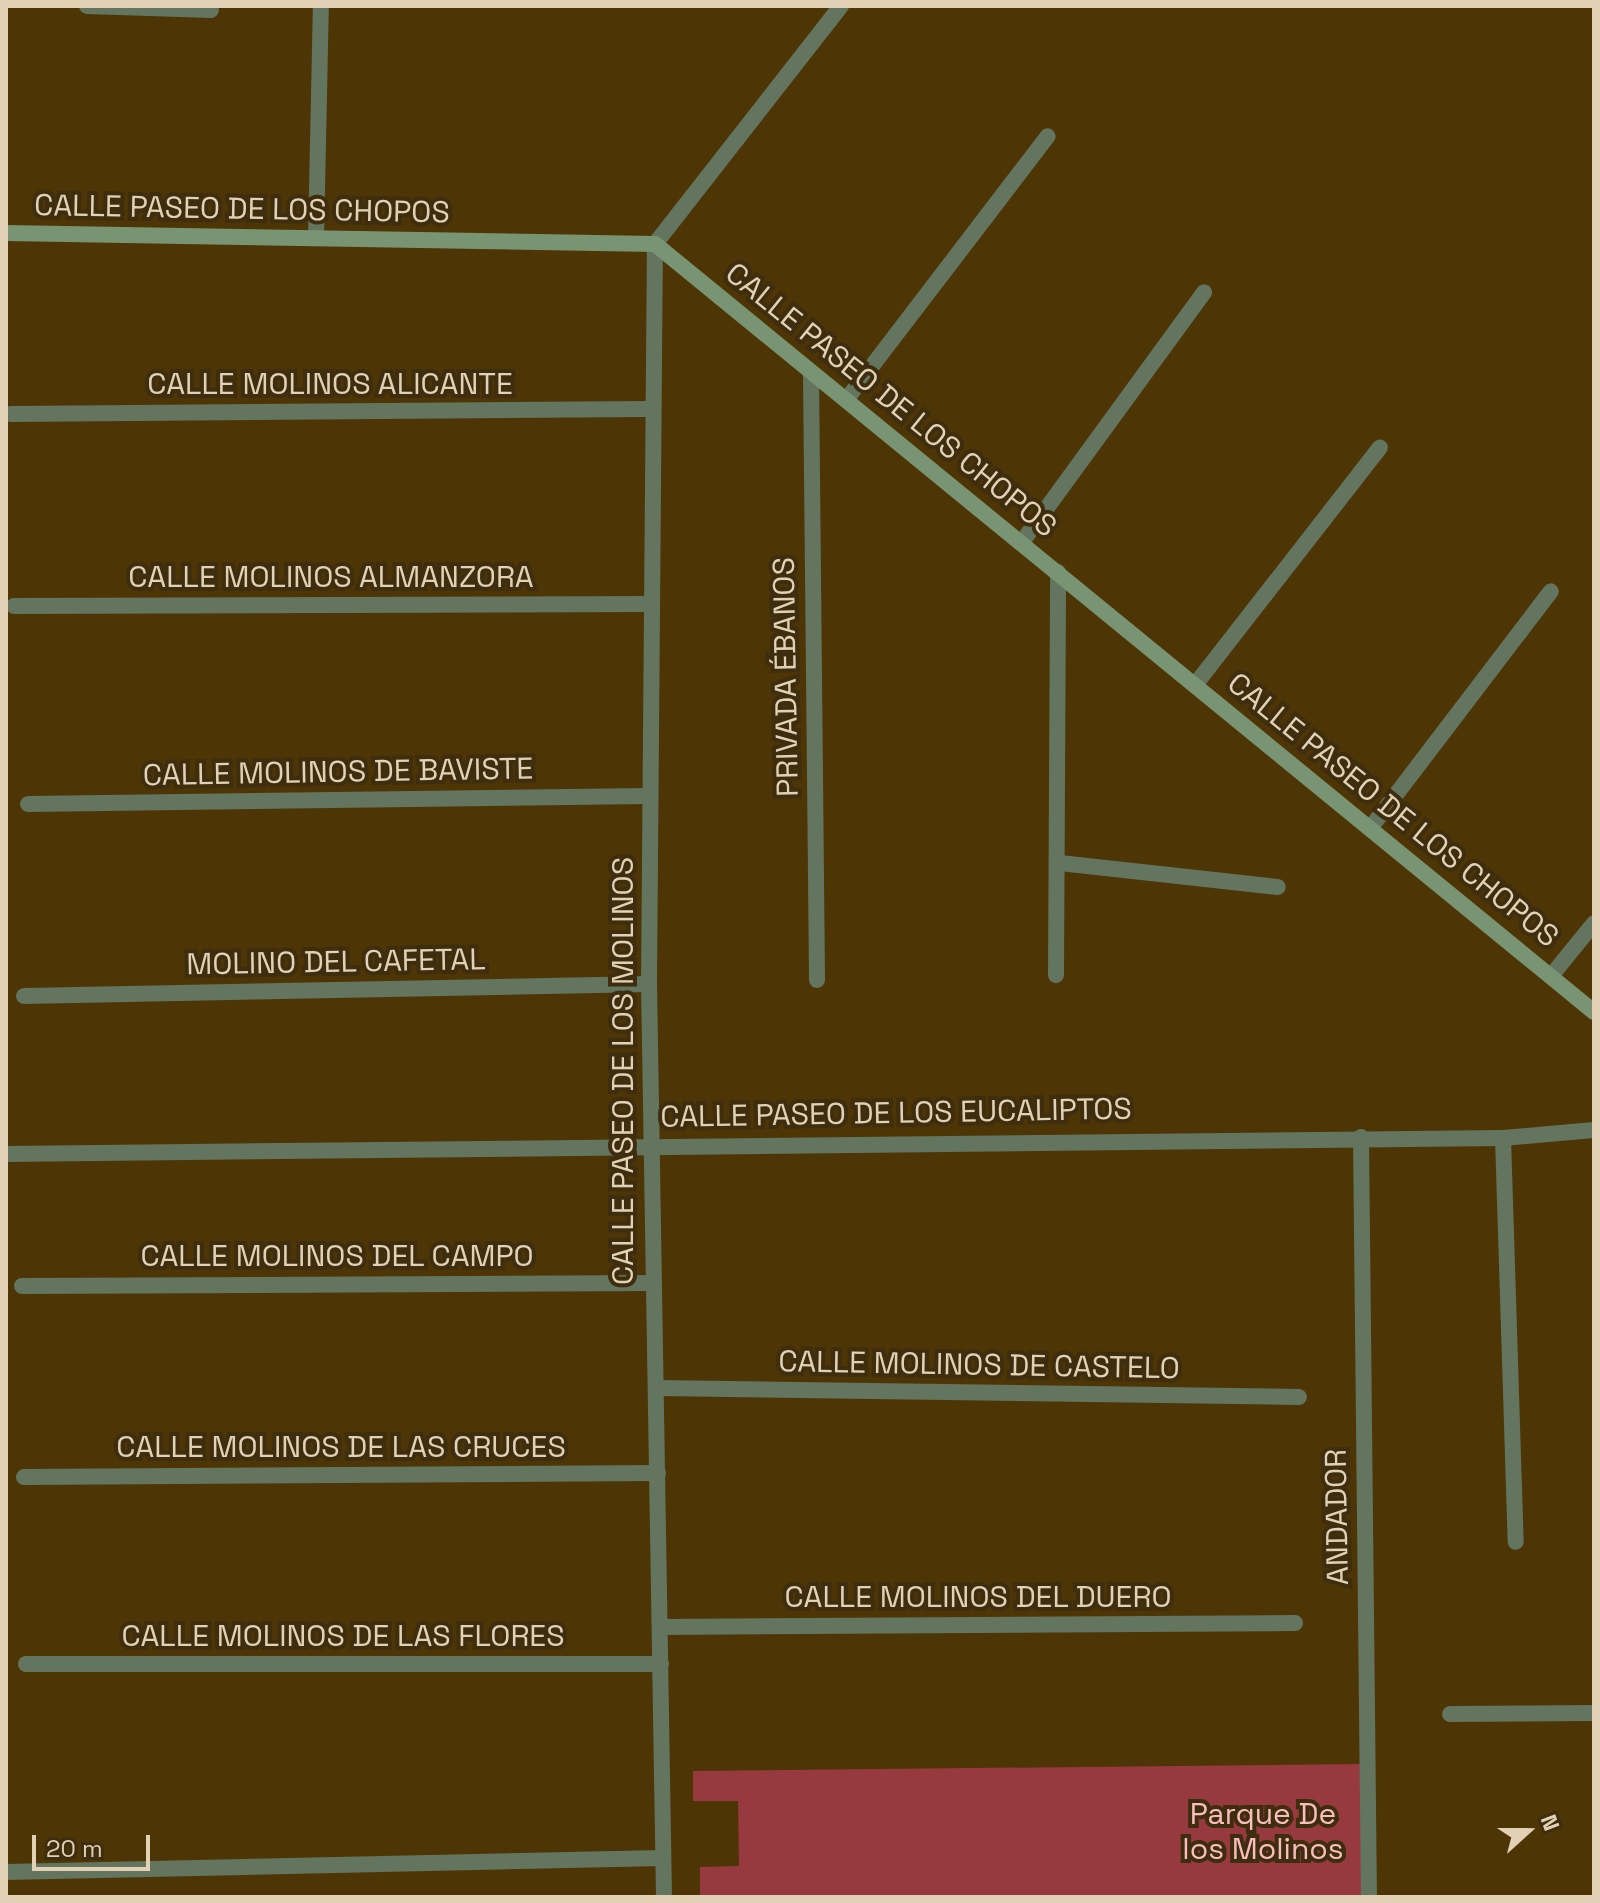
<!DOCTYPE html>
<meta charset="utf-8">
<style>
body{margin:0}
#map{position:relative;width:1600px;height:1903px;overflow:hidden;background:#4d3505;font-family:"Space Grotesk",sans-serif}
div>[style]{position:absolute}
.green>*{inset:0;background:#973a40}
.pedestrian>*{height:16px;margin:-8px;padding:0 8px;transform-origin:8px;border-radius:8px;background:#63745f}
.minor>*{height:16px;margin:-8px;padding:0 8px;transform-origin:8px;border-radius:8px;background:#63745f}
.tertiary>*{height:16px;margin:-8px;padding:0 8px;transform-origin:8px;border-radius:8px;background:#63745f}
.secondary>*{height:16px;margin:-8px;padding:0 8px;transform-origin:8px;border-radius:8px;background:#789472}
span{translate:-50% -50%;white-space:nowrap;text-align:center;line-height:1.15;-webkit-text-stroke:8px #3e2d0e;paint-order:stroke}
.street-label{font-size:30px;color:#e3d1b5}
.park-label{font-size:30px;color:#f9bdbc}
.frame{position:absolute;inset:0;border:8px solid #e3d1b5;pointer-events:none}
.north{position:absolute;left:1488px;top:1791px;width:80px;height:80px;-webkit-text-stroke:6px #3e2d0e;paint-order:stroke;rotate:69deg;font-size:22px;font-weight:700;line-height:32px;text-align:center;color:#e3d1b5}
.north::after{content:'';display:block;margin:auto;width:28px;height:36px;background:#e3d1b5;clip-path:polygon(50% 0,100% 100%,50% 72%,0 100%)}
.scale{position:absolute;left:32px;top:1835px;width:118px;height:36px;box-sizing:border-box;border:4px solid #e3d1b5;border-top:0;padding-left:10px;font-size:24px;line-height:28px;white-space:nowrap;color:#e3d1b5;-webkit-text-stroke:6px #3e2d0e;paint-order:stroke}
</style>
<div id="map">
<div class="green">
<i style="clip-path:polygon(1365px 1764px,1367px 1897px,700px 1897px,700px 1867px,739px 1866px,738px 1801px,693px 1801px,693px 1771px)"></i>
</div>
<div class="pedestrian">
<i style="left:1361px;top:1137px;width:760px;rotate:89.4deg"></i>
</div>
<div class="minor">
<i style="left:87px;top:6px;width:124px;rotate:1.8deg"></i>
<i style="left:811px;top:374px;width:606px;rotate:89.43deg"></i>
<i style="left:846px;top:400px;width:332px;rotate:-52.6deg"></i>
<i style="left:11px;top:414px;width:638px;rotate:-0.45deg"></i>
<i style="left:1022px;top:542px;width:309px;rotate:-53.9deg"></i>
<i style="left:14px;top:606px;width:635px;rotate:-0.18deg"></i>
<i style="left:1195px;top:685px;width:301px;rotate:-52.1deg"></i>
<i style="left:28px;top:804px;width:621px;rotate:-0.74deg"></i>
<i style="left:1372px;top:826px;width:295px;rotate:-52.7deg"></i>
<i style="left:1060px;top:863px;width:219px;rotate:6.3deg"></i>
<i style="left:1056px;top:975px;width:403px;rotate:-89.7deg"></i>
<i style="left:1551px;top:976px;width:68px;rotate:-50.9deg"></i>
<i style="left:24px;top:996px;width:625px;rotate:-1.1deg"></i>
<i style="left:1503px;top:1138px;width:404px;rotate:88.2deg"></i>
<i style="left:6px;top:1154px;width:1497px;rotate:-0.61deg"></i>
<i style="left:1503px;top:1138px;width:91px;rotate:-5deg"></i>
<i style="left:22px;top:1286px;width:630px;rotate:-0.27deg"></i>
<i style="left:657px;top:1388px;width:642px;rotate:0.8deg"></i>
<i style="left:24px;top:1477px;width:634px;rotate:-0.36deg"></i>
<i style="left:661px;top:1627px;width:634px;rotate:-0.36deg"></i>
<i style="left:26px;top:1664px;width:635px"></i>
<i style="left:1450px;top:1714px;width:144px;rotate:-0.4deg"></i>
<i style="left:6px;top:1872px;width:657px;rotate:-1.22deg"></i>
<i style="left:664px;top:1897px;width:913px;rotate:-90.94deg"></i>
<i style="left:649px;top:984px;width:740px;rotate:-89.54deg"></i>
<i style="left:655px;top:244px;width:302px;rotate:-52deg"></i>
</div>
<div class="tertiary">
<i style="left:316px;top:238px;width:232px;rotate:-88.8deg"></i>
</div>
<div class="secondary">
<i style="left:6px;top:233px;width:649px;rotate:0.97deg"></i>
<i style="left:655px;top:244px;width:1213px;rotate:39.28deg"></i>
</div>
<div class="street-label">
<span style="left:242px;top:209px;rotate:1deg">CALLE PASEO DE LOS CHOPOS</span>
<span style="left:330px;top:384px">CALLE MOLINOS ALICANTE</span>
<span style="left:891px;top:400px;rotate:39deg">CALLE PASEO DE LOS CHOPOS</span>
<span style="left:331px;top:577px">CALLE MOLINOS ALMANZORA</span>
<span style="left:786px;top:677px;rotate:-91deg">PRIVADA ÉBANOS</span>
<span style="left:338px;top:772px;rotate:-1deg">CALLE MOLINOS DE BAVISTE</span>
<span style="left:1393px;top:810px;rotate:39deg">CALLE PASEO DE LOS CHOPOS</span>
<span style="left:336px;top:962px;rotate:-1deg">MOLINO DEL CAFETAL</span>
<span style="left:623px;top:1071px;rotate:-90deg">CALLE PASEO DE LOS MOLINOS</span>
<span style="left:896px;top:1113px;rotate:-1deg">CALLE PASEO DE LOS EUCALIPTOS</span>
<span style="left:337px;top:1256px">CALLE MOLINOS DEL CAMPO</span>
<span style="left:979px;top:1365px;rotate:1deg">CALLE MOLINOS DE CASTELO</span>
<span style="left:341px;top:1447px">CALLE MOLINOS DE LAS CRUCES</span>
<span style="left:1337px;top:1517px;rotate:-91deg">ANDADOR</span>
<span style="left:978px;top:1597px">CALLE MOLINOS DEL DUERO</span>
<span style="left:343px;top:1636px">CALLE MOLINOS DE LAS FLORES</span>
</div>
<div class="park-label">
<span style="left:1263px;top:1831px">Parque De<br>los Molinos</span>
</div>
<div class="frame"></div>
<div class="north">N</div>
<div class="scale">20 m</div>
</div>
